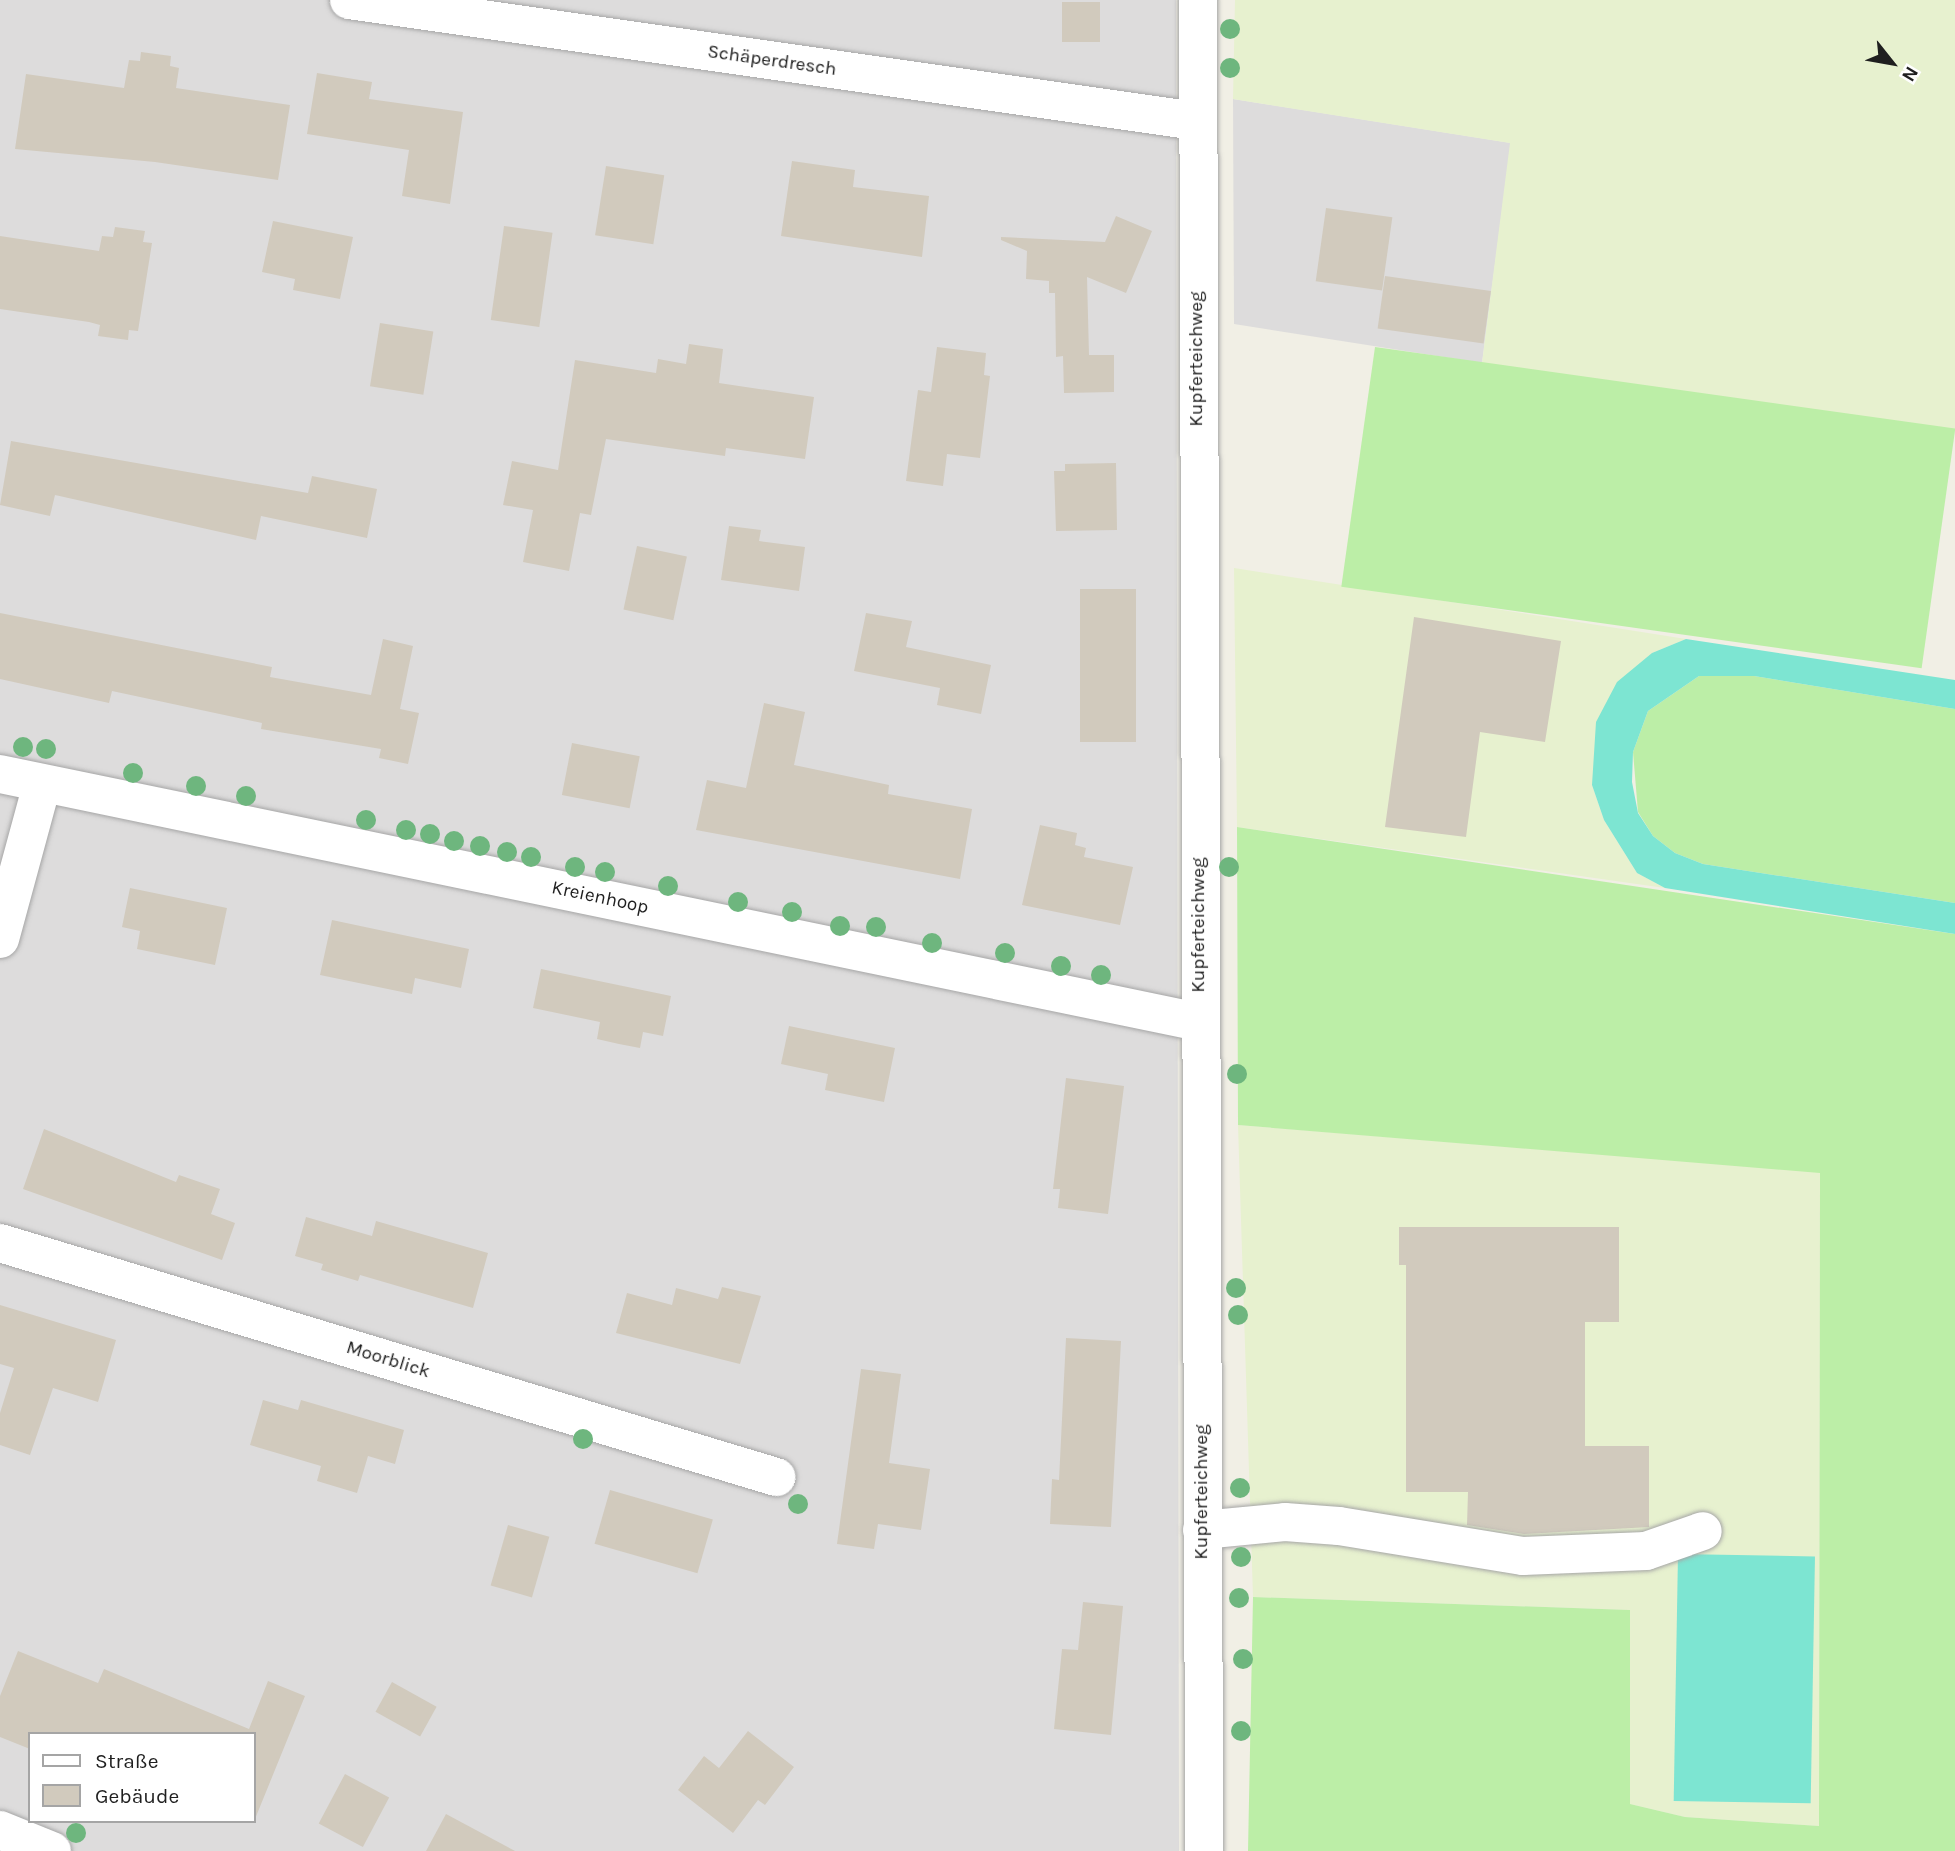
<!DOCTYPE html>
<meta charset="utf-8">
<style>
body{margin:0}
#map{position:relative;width:1955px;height:1851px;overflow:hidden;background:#f1efe5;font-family:Karla,sans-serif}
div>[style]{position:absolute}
.residential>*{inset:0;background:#dddcdc}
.farmland>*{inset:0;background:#e7f1cf}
.grass>*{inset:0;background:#bceea7;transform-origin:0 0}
.pitch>*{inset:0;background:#7de5d2;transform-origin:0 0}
.building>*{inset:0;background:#d1cabd;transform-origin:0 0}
.roads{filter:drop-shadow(0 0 2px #a6a6a6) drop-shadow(0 0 2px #a6a6a6)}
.minor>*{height:38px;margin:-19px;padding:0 19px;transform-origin:19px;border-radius:19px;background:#fff}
.trees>*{width:20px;height:20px;margin:-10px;border-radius:50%;background:#6eb67e}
span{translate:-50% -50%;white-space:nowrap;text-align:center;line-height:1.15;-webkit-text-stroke:5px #fff;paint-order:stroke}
.street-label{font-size:19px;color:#1f1f1f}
.legend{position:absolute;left:28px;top:1732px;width:228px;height:91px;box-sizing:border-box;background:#fff;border:2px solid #a5a5a5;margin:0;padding:9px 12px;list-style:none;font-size:21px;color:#1f1f1f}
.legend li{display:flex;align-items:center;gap:14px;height:35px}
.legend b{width:35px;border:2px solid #a5a5a5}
.north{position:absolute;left:1857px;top:28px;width:70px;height:70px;-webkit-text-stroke:5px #fff;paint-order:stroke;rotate:121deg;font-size:19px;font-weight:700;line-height:28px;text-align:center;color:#1f1f1f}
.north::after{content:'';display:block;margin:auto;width:24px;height:32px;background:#1f1f1f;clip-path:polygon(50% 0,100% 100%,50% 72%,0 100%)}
</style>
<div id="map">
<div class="residential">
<i style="clip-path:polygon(evenodd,0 0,1176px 0,1179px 1851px,0 1851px,0 0,30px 1734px,254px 1734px,254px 1821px,30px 1821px,30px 1734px)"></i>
<i style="clip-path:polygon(1233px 99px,1511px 143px,1482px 363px,1234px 324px)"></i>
</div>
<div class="farmland">
<i style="clip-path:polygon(1235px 0,1955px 0,1955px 431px,1482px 363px,1510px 143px,1233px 99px)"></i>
<i style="clip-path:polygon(1234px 568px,1686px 639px,1652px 653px,1592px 785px,1604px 820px,1637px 873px,1665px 888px,1237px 827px)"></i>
<i style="clip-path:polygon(1238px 1125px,1820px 1172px,1819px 1826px,1685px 1817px,1630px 1804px,1630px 1610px,1253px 1597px)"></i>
</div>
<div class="grass">
<i style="left:1375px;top:347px;width:586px;height:242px;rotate:8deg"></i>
<i style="clip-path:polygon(1699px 676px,1754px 676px,1955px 709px,1955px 903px,1703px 864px,1675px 853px,1653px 836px,1638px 812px,1633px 752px,1648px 711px)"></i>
<i style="clip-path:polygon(1237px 827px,1955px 934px,1955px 1851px,1248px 1851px,1253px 1597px,1630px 1610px,1630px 1804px,1685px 1817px,1819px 1826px,1820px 1173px,1238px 1125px)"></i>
</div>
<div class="pitch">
<i style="clip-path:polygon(1686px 639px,1955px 680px,1955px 709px,1754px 676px,1699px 676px,1648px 711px,1633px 752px,1632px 782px,1638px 813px,1653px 836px,1675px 853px,1703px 864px,1955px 903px,1955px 934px,1665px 888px,1637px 873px,1604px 820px,1592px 785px,1596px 722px,1617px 682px,1652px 653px)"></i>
<i style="left:1678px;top:1554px;width:137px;height:247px;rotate:1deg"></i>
</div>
<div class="building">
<i style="left:1062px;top:2px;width:38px;height:40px"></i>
<i style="clip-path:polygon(141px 52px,171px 56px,170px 66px,179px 68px,176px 88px,290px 105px,278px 180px,155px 162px,15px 149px,26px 74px,124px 88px,129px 60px,140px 61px)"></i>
<i style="clip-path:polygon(317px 73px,372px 82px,369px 99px,463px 112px,450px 204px,402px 196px,409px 150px,307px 134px)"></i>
<i style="clip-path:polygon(792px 161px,855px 170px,853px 187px,929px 196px,922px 257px,781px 236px)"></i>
<i style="left:606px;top:166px;width:59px;height:70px;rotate:9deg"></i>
<i style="left:1326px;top:208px;width:67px;height:74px;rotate:8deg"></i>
<i style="clip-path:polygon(1116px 216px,1152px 231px,1126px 293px,1087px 277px,1089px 355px,1083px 355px,1114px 355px,1114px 392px,1064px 393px,1063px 356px,1056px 357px,1055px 293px,1049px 293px,1049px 281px,1026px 279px,1027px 251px,1001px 240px,1001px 237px,1105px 242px)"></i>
<i style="clip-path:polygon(273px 221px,353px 237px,340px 299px,293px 290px,295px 279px,262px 272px)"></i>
<i style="left:504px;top:226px;width:49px;height:95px;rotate:8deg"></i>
<i style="clip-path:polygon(115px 227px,145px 231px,143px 242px,152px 243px,138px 331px,129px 330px,128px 340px,98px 336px,100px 325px,89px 322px,0 309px,0 236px,99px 251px,102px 236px,113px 237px)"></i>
<i style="left:1385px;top:276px;width:107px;height:53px;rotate:8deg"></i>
<i style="left:380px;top:323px;width:54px;height:64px;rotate:9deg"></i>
<i style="clip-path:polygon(689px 344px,723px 349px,719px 383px,814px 397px,805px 459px,726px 448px,725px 456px,606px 439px,591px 515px,580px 513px,569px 571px,523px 562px,533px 510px,503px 505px,512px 461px,558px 470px,575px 360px,656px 373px,658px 359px,686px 364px)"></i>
<i style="clip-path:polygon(937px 347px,986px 353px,984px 375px,990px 376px,980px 458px,947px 454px,943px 486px,906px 481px,918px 390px,931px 392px)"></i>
<i style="clip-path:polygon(11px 441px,308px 493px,312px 476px,377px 489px,367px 538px,261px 516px,256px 540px,55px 495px,50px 516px,0 505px)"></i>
<i style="clip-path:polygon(1116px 463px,1117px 530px,1056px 531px,1054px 471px,1065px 471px,1065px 464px)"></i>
<i style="clip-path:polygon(729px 526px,761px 530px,759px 541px,805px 547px,799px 591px,721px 580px)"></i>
<i style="left:637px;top:546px;width:51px;height:65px;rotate:12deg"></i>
<i style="left:1136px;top:589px;width:153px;height:56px;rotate:90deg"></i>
<i style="clip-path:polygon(0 613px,272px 667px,270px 677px,371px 695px,383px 639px,413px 646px,400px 709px,419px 713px,408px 764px,379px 758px,381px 749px,261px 729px,262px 723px,112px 691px,109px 703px,0 679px)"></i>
<i style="clip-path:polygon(866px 613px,912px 621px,906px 647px,991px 665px,981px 714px,937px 705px,940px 688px,854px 671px)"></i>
<i style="clip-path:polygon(1414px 617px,1561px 641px,1545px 742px,1480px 732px,1466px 837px,1385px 827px)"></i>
<i style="clip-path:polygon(764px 703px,805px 712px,794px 765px,889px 785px,888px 794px,972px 809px,960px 879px,696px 830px,707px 780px,746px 788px)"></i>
<i style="left:572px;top:743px;width:69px;height:53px;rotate:11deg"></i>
<i style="clip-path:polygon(1040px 825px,1077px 833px,1075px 845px,1086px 848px,1084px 857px,1133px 867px,1120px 925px,1022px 905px)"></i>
<i style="clip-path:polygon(130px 888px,227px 908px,215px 965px,137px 949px,140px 931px,122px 927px)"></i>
<i style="clip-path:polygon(332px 920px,469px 949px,461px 988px,415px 978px,412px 994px,320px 975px)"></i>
<i style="clip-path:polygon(541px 969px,671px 996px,663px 1036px,643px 1032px,640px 1048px,619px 1044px,597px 1039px,600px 1022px,533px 1008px)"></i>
<i style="clip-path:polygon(789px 1026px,895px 1048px,884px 1102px,825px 1090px,828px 1074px,781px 1064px)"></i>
<i style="clip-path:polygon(1066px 1078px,1124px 1086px,1108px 1214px,1058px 1208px,1060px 1189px,1053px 1189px)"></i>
<i style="clip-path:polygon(44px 1129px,176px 1182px,179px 1175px,220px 1189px,211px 1214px,235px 1223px,222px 1260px,23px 1189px)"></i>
<i style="clip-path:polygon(306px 1217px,372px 1236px,376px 1221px,488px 1253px,473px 1308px,360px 1275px,358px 1281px,321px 1270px,323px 1264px,295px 1256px)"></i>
<i style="clip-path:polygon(1399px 1227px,1619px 1227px,1619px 1322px,1585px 1322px,1585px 1446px,1649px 1446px,1649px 1527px,1524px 1534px,1467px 1525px,1468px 1492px,1406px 1492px,1406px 1265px,1399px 1265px)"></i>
<i style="clip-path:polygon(722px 1287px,761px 1296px,740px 1364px,616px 1333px,627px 1293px,672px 1305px,676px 1288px,718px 1299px)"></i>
<i style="clip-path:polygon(0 1305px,116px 1340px,98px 1402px,53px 1388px,30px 1455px,0 1445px,0 1413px,14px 1368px,0 1364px)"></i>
<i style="clip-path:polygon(1066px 1338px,1121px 1341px,1111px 1527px,1050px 1524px,1052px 1479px,1059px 1480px)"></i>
<i style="clip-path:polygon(861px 1369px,901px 1374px,889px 1463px,930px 1469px,921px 1530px,878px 1524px,874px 1549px,837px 1544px)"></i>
<i style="clip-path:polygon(263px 1400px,298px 1410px,301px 1400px,404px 1430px,395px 1464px,368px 1456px,357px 1493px,317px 1481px,321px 1466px,250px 1445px)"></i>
<i style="left:610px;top:1490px;width:107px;height:56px;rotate:16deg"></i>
<i style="left:508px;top:1525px;width:43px;height:63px;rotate:16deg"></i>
<i style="clip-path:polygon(1083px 1602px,1123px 1606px,1111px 1735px,1054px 1729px,1062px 1649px,1078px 1650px)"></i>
<i style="clip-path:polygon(18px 1651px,98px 1683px,104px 1669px,249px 1729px,268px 1681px,305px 1696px,255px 1819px,254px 1734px,30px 1734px,30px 1749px,0 1737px,0 1696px)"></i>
<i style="left:392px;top:1682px;width:51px;height:34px;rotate:29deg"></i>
<i style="clip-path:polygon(748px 1731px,794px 1767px,765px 1805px,758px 1800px,733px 1833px,678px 1790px,704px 1756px,719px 1768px)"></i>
<i style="left:345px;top:1774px;width:50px;height:56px;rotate:28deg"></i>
<i style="clip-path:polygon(446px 1814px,515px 1851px,426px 1851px)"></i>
</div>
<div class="roads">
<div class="minor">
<i style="left:349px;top:0;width:856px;rotate:8.13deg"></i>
<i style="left:1198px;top:0;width:1851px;rotate:89.81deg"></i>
<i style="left:0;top:774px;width:1224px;rotate:11.69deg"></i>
<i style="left:0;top:939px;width:161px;rotate:-74.8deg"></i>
<i style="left:0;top:1243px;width:811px;rotate:16.78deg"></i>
<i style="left:1202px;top:1530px;width:83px;rotate:-5.5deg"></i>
<i style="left:1285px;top:1522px;width:54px;rotate:4.2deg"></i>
<i style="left:1339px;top:1526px;width:186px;rotate:9.3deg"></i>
<i style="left:1523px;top:1556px;width:123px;rotate:-2.3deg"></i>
<i style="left:1646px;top:1551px;width:60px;rotate:-19.3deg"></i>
<i style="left:0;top:1830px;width:56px;rotate:22deg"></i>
</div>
</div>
<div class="trees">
<i style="left:1230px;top:29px"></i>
<i style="left:1230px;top:68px"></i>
<i style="left:23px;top:747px"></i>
<i style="left:46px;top:749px"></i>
<i style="left:133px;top:773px"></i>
<i style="left:196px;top:786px"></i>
<i style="left:246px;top:796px"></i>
<i style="left:366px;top:820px"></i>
<i style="left:406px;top:830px"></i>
<i style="left:430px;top:834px"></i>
<i style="left:454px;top:841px"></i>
<i style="left:480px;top:846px"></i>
<i style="left:507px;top:852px"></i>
<i style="left:531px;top:857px"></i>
<i style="left:575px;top:867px"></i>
<i style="left:1229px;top:867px"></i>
<i style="left:605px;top:872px"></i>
<i style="left:668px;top:886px"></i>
<i style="left:738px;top:902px"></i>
<i style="left:792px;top:912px"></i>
<i style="left:840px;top:926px"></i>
<i style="left:876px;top:927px"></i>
<i style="left:932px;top:943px"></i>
<i style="left:1005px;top:953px"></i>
<i style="left:1061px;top:966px"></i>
<i style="left:1101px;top:975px"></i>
<i style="left:1237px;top:1074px"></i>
<i style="left:1236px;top:1288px"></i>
<i style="left:1238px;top:1315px"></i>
<i style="left:583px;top:1439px"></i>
<i style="left:1240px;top:1488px"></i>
<i style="left:798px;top:1504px"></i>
<i style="left:1241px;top:1557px"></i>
<i style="left:1239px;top:1598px"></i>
<i style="left:1243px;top:1659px"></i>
<i style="left:1241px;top:1731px"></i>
<i style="left:76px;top:1833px"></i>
</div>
<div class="street-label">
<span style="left:772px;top:61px;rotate:8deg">Schäperdresch</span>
<span style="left:1197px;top:359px;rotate:-90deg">Kupferteichweg</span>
<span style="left:600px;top:898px;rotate:12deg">Kreienhoop</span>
<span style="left:1199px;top:925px;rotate:-90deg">Kupferteichweg</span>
<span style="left:388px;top:1360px;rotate:17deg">Moorblick</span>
<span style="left:1202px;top:1492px;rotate:-90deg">Kupferteichweg</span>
</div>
<ul class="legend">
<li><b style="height:9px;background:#fff"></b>Straße</li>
<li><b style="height:19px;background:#d1cabd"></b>Gebäude</li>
</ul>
<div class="north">N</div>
</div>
